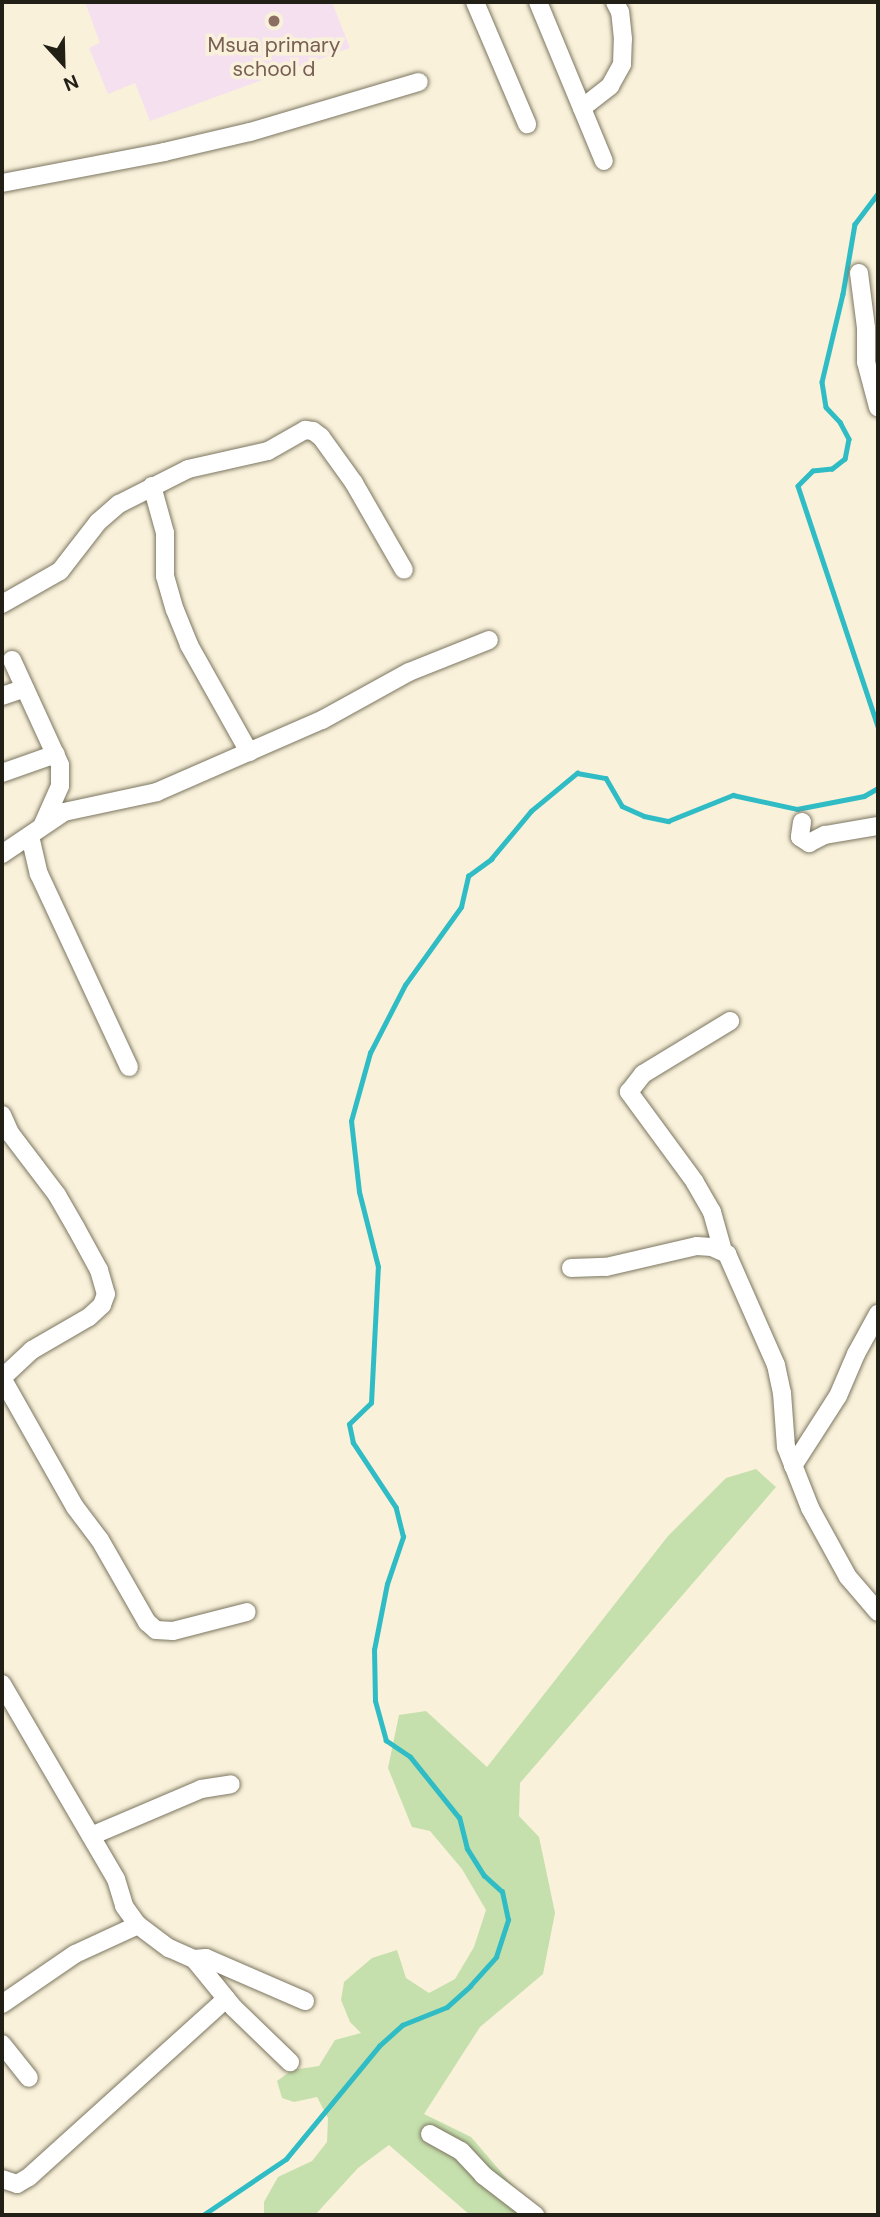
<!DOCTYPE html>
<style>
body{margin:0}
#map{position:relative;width:880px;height:2217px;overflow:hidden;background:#f9f1da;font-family:"DM Sans",sans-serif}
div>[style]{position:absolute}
.education>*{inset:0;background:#f5e0f0}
.green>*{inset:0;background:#c6e0ad}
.stream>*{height:4.5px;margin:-2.25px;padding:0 2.25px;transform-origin:2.25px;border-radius:2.25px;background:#30bcc5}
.roads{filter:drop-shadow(0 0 2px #7c7661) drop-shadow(0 0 2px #7c7661)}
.minor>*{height:18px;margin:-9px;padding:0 9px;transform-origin:9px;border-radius:9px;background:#fff}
.dots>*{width:19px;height:19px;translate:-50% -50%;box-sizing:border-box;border:4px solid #f9f1da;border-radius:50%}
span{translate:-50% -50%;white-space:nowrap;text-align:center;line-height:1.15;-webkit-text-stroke:7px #f9f1da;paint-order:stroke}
.education-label{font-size:21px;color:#785e54}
.frame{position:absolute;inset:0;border:4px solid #221f17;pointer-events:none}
.north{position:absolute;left:28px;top:28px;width:70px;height:70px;-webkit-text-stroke:5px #f9f1da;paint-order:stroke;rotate:158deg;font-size:19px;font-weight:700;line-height:28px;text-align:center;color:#221f17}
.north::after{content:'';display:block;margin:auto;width:24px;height:32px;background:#221f17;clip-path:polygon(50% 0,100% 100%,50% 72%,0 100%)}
</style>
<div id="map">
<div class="education">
<i style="clip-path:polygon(85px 2px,332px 2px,350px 48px,150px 121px,135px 83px,108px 94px,89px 48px,100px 43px)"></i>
</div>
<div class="green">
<i style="clip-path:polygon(756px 1469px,776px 1487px,520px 1783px,519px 1816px,539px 1837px,555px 1913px,543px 1974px,480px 2027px,424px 2114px,471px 2137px,538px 2215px,470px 2215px,389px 2145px,358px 2168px,315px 2215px,264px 2215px,264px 2202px,278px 2177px,312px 2161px,327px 2142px,328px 2118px,317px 2097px,294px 2102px,282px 2098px,277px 2081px,292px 2070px,319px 2066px,335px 2040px,361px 2033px,350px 2022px,341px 2000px,344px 1982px,372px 1958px,397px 1950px,406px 1978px,429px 1993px,455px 1979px,474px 1947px,486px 1910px,462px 1869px,430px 1831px,412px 1827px,388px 1768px,399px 1715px,426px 1711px,487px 1767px,668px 1536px,726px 1478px)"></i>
</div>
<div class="stream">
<i style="left:878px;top:194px;width:38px;rotate:127deg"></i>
<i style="left:855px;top:224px;width:71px;rotate:99.7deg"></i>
<i style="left:843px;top:294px;width:90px;rotate:103.4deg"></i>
<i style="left:822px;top:382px;width:25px;rotate:81deg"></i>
<i style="left:826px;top:407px;width:21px;rotate:47deg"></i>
<i style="left:840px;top:422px;width:19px;rotate:62deg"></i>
<i style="left:849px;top:439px;width:20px;rotate:101deg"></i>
<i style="left:845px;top:459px;width:16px;rotate:142deg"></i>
<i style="left:832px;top:469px;width:19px;rotate:174deg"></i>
<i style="left:813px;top:471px;width:21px;rotate:135deg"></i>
<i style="left:798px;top:486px;width:254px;rotate:71.6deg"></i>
<i style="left:203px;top:2215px;width:100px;rotate:-34deg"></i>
<i style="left:286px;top:2159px;width:146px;rotate:-50.5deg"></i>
<i style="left:379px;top:2046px;width:31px;rotate:-42deg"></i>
<i style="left:402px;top:2025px;width:48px;rotate:-21.8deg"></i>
<i style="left:447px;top:2007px;width:31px;rotate:-42deg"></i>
<i style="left:470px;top:1986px;width:39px;rotate:-48deg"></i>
<i style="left:496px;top:1957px;width:39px;rotate:-72deg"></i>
<i style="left:508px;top:1920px;width:29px;rotate:-102deg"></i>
<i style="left:502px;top:1892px;width:24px;rotate:-138deg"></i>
<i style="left:484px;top:1876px;width:32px;rotate:-122deg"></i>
<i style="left:467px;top:1849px;width:32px;rotate:-104deg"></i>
<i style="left:459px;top:1818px;width:78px;rotate:-128.8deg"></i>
<i style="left:410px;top:1757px;width:29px;rotate:-146deg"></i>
<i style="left:386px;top:1741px;width:41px;rotate:-105.4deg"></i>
<i style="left:375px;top:1701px;width:51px;rotate:-91.1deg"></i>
<i style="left:374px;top:1650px;width:67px;rotate:-78.9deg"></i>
<i style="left:387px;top:1584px;width:50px;rotate:-71.2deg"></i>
<i style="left:403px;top:1537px;width:30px;rotate:-104deg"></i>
<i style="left:396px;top:1508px;width:78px;rotate:-123.5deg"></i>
<i style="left:353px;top:1443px;width:19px;rotate:-102deg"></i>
<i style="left:349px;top:1424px;width:30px;rotate:-44deg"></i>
<i style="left:371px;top:1403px;width:136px;rotate:-87.1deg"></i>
<i style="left:378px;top:1267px;width:77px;rotate:-104.2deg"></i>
<i style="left:359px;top:1192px;width:71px;rotate:-96.4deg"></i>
<i style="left:351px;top:1121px;width:71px;rotate:-74.4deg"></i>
<i style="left:370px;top:1053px;width:76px;rotate:-62.8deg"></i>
<i style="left:405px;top:985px;width:96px;rotate:-54.3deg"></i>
<i style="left:461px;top:907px;width:32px;rotate:-77deg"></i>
<i style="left:468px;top:876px;width:29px;rotate:-36deg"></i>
<i style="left:491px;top:859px;width:62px;rotate:-50.2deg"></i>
<i style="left:531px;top:811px;width:60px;rotate:-39.6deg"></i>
<i style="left:577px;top:773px;width:29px;rotate:10deg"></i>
<i style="left:606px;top:778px;width:32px;rotate:60deg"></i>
<i style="left:622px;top:806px;width:24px;rotate:24deg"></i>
<i style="left:644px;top:816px;width:25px;rotate:12deg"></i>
<i style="left:668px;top:821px;width:70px;rotate:-21.8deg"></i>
<i style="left:733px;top:795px;width:66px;rotate:12.3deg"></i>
<i style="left:797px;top:809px;width:68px;rotate:-11deg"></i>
<i style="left:864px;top:796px;width:16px;rotate:-30deg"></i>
</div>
<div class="roads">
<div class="minor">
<i style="left:475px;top:2px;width:133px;rotate:66.9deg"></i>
<i style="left:538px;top:2px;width:172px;rotate:67.5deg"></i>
<i style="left:582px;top:108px;width:36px;rotate:-38deg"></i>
<i style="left:610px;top:86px;width:25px;rotate:-61deg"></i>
<i style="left:622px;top:64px;width:25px;rotate:-88deg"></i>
<i style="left:623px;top:39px;width:27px;rotate:-96deg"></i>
<i style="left:620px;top:12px;width:11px;rotate:-117deg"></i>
<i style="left:2px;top:183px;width:165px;rotate:-10.8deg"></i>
<i style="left:164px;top:152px;width:88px;rotate:-13.1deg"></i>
<i style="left:250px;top:132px;width:176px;rotate:-16.5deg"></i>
<i style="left:859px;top:273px;width:55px;rotate:82.7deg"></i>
<i style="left:866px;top:328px;width:34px;rotate:90deg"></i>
<i style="left:866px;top:362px;width:47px;rotate:75.1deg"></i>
<i style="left:152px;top:486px;width:49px;rotate:74.5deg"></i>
<i style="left:165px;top:533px;width:43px;rotate:90deg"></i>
<i style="left:165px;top:576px;width:35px;rotate:74deg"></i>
<i style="left:175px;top:610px;width:38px;rotate:68deg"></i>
<i style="left:189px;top:645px;width:123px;rotate:60.7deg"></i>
<i style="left:2px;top:604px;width:67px;rotate:-29.6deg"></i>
<i style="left:60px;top:571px;width:62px;rotate:-52.2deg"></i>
<i style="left:98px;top:522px;width:28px;rotate:-41deg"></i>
<i style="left:119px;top:504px;width:77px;rotate:-26.9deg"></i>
<i style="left:188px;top:469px;width:82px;rotate:-12.7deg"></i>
<i style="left:268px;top:451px;width:43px;rotate:-29.6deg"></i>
<i style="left:305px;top:430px;width:8px;rotate:7deg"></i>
<i style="left:313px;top:431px;width:10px;rotate:37deg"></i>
<i style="left:321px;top:437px;width:57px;rotate:54.3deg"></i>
<i style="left:354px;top:483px;width:100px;rotate:60.1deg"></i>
<i style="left:12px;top:660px;width:115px;rotate:65.4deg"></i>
<i style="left:60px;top:765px;width:21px;rotate:90deg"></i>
<i style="left:60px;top:786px;width:42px;rotate:114.1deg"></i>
<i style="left:2px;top:696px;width:24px;rotate:-19deg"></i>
<i style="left:2px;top:773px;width:57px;rotate:-19.4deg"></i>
<i style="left:802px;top:822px;width:15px;rotate:98deg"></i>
<i style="left:800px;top:837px;width:11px;rotate:34deg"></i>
<i style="left:809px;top:843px;width:18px;rotate:-27deg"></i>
<i style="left:825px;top:835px;width:54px;rotate:-9.6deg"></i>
<i style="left:30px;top:836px;width:39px;rotate:77deg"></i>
<i style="left:39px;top:874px;width:213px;rotate:65deg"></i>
<i style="left:2px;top:854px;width:75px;rotate:-34.1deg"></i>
<i style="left:64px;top:812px;width:95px;rotate:-12.1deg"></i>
<i style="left:157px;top:792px;width:180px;rotate:-23.6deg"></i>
<i style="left:322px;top:720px;width:99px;rotate:-28.9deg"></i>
<i style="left:409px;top:672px;width:86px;rotate:-21.8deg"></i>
<i style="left:2px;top:1115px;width:20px;rotate:66deg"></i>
<i style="left:10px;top:1133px;width:78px;rotate:52.8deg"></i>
<i style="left:57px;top:1195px;width:38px;rotate:60deg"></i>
<i style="left:76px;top:1228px;width:48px;rotate:61.3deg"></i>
<i style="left:99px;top:1270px;width:25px;rotate:74deg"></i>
<i style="left:106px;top:1294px;width:12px;rotate:110deg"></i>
<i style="left:102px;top:1305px;width:18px;rotate:137deg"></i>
<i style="left:89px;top:1317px;width:66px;rotate:149.9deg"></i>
<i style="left:32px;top:1350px;width:41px;rotate:137deg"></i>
<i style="left:723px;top:1251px;width:41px;rotate:-105.8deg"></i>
<i style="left:712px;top:1212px;width:34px;rotate:-120deg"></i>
<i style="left:695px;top:1182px;width:112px;rotate:-126.3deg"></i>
<i style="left:629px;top:1092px;width:23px;rotate:-52deg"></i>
<i style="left:643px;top:1074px;width:102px;rotate:-31.3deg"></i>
<i style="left:571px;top:1268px;width:35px;rotate:-2deg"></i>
<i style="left:606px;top:1267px;width:93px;rotate:-13deg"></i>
<i style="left:697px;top:1246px;width:15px;rotate:4deg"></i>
<i style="left:712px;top:1247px;width:17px;rotate:25deg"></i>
<i style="left:727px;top:1254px;width:121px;rotate:66.2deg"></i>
<i style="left:776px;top:1365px;width:29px;rotate:78deg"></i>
<i style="left:782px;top:1393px;width:54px;rotate:85.8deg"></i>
<i style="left:786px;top:1447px;width:66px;rotate:68.5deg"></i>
<i style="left:810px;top:1508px;width:79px;rotate:61.2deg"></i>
<i style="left:848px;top:1577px;width:46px;rotate:49.4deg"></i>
<i style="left:2px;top:1378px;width:148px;rotate:60.5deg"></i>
<i style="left:75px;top:1507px;width:41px;rotate:52.9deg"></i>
<i style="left:100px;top:1540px;width:95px;rotate:60.2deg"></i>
<i style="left:147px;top:1622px;width:12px;rotate:42deg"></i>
<i style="left:156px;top:1630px;width:17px;rotate:3deg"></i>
<i style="left:173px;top:1631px;width:76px;rotate:-14.4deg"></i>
<i style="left:793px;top:1466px;width:83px;rotate:-57.3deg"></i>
<i style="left:838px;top:1396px;width:46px;rotate:-66.8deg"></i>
<i style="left:856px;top:1354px;width:46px;rotate:-61.2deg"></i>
<i style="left:2px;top:1684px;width:226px;rotate:59.7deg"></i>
<i style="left:116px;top:1879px;width:28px;rotate:73deg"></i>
<i style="left:124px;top:1906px;width:24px;rotate:54deg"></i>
<i style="left:138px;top:1925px;width:69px;rotate:155.3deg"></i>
<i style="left:75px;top:1954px;width:88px;rotate:145.6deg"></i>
<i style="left:91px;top:1836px;width:120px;rotate:-23.1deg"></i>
<i style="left:201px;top:1789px;width:30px;rotate:-9deg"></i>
<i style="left:138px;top:1925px;width:39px;rotate:37deg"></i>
<i style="left:169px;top:1948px;width:27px;rotate:24deg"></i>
<i style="left:194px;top:1959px;width:63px;rotate:50.8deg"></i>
<i style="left:234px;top:2008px;width:78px;rotate:44deg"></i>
<i style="left:194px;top:1959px;width:12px;rotate:-5deg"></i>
<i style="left:206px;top:1958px;width:108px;rotate:23.5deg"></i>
<i style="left:2px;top:2044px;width:43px;rotate:51.5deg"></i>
<i style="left:430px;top:2134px;width:35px;rotate:29deg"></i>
<i style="left:461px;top:2151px;width:33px;rotate:47deg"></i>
<i style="left:483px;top:2175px;width:66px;rotate:37.6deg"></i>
<i style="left:2px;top:2179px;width:16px;rotate:18deg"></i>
<i style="left:17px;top:2184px;width:14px;rotate:-30deg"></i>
<i style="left:29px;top:2177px;width:266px;rotate:-42.1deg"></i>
</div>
</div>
<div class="dots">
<i style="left:274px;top:21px;background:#8d6e63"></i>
</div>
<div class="education-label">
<span style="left:274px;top:57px">Msua primary<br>school d</span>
</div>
<div class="frame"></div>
<div class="north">N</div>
</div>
